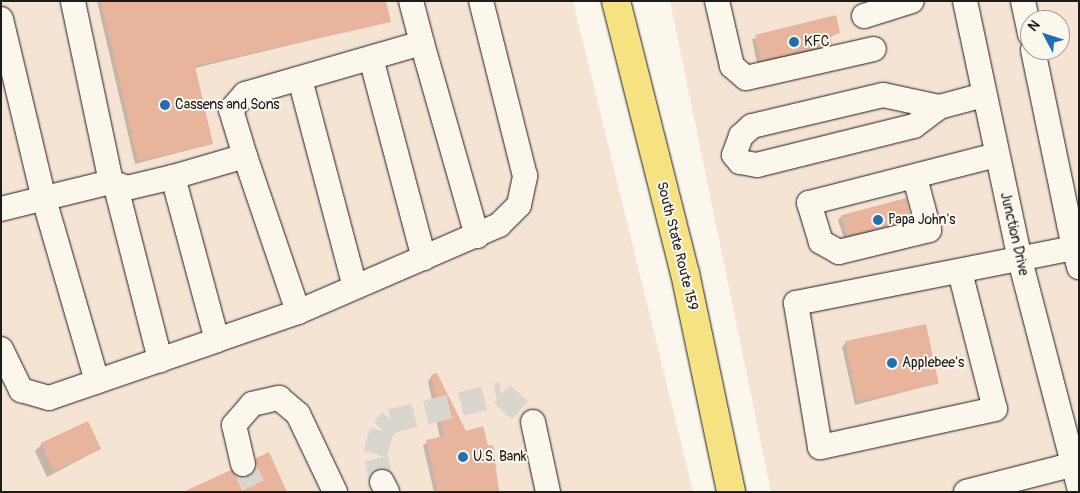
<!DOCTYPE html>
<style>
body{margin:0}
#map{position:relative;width:1080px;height:493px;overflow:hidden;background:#fbf7ec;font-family:Pangolin,sans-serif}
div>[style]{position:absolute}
.built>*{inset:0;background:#f5e3d4}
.shadow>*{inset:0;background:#0003}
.building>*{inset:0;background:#e8b49b;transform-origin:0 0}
.minor-tunnel>*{height:24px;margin-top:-12px;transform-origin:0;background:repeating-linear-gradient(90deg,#dad6cd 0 24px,transparent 0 36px)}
.roads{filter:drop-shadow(0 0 1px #1c1c1c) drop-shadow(0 0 1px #1c1c1c)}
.minor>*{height:24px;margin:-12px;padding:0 12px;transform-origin:12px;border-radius:12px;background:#fbf7ec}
.major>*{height:28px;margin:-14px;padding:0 14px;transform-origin:14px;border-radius:14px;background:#f6e281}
.dots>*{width:14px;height:14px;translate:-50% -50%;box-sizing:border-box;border:2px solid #fbf7ec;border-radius:50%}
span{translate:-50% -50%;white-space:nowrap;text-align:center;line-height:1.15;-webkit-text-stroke:4px #fbf7ec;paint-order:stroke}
.poi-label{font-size:14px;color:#1c1c1c}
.left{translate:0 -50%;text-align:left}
.street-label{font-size:14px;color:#1c1c1c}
.frame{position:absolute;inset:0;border:2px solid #1c1c1c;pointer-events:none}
.north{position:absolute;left:1020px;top:10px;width:50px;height:50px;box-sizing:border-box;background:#fbf7ec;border:1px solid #a29f99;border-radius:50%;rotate:310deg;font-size:14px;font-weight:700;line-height:20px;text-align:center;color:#1c1c1c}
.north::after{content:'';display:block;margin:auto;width:18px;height:22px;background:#1f6fb2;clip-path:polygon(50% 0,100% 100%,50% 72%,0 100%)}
</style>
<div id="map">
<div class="built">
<i style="clip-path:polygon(1px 1px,573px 1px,693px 492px,1px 492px)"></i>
<i style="clip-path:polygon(evenodd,670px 1px,1079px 1px,1079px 492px,771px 492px,670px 1px,1030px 20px,1060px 20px,1060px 50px,1030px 50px,1030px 20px)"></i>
</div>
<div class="shadow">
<i style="clip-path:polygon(97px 1px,385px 1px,390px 21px,195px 68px,212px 144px,135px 164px)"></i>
<i style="clip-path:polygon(838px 33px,829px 38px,827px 48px,757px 63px,752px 39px)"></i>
<i style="clip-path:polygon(842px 216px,911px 220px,844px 239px,838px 220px)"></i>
<i style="clip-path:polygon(846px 343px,938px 383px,855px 405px,842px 347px)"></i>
<i style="clip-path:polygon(432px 376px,465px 432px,492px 447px,499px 492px,434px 492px,423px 445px,440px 438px,428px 381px)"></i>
<i style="clip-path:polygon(42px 444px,100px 449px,47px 477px,35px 451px)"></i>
<i style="clip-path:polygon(257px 459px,286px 492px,244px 477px)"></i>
</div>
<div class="building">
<i style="clip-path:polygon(101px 1px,386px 1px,391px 22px,195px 66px,213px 144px,138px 161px)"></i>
<i style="clip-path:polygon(836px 15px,840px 33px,830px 36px,832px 44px,761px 61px,755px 35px)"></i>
<i style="left:906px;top:198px;width:23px;height:67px;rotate:75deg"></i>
<i style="left:926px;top:324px;width:61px;height:83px;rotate:78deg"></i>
<i style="clip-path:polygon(437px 373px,466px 431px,483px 426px,488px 446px,493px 445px,499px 492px,438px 492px,426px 440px,444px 436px,431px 375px)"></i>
<i style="left:88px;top:421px;width:31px;height:52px;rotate:65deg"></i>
<i style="clip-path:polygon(269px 452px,287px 492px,183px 492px,231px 470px,247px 477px,256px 468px,256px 458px)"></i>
</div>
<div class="minor-tunnel">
<i style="left:243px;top:464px;width:31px;rotate:65deg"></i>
<i style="left:382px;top:482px;width:29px;rotate:-104deg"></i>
<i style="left:375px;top:454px;width:25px;rotate:-74deg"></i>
<i style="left:382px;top:430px;width:13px;rotate:-45deg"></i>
<i style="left:391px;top:421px;width:114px;rotate:-13.7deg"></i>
<i style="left:502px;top:394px;width:42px;rotate:42.1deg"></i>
</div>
<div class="roads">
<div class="minor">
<i style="left:717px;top:1px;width:67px;rotate:77deg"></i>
<i style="left:732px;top:66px;width:18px;rotate:41deg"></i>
<i style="left:746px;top:78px;width:131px;rotate:-12.8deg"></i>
<i style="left:965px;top:1px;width:265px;rotate:78deg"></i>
<i style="left:1020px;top:260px;width:235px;rotate:75.4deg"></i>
<i style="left:1023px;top:1px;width:34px;rotate:78deg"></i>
<i style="left:864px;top:16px;width:50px;rotate:-17.4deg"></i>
<i style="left:1px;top:19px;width:185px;rotate:76.6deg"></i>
<i style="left:44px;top:199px;width:190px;rotate:73.8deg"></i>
<i style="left:422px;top:43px;width:201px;rotate:74.1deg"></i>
<i style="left:1033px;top:50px;width:202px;rotate:78.3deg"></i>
<i style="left:371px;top:58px;width:207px;rotate:75.2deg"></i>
<i style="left:300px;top:79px;width:215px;rotate:75.2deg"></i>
<i style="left:939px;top:107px;width:57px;rotate:-167.9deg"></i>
<i style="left:883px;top:95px;width:135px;rotate:166.7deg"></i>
<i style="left:752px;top:126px;width:15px;rotate:138deg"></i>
<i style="left:741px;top:136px;width:20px;rotate:110deg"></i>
<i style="left:734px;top:155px;width:9px;rotate:49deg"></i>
<i style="left:740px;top:162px;width:17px;rotate:10deg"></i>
<i style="left:757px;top:165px;width:162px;rotate:-14deg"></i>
<i style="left:914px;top:126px;width:31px;rotate:-37deg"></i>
<i style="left:939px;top:107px;width:47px;rotate:-14.9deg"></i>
<i style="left:245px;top:156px;width:165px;rotate:71.2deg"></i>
<i style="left:298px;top:312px;width:219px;rotate:-23.4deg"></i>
<i style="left:499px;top:225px;width:28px;rotate:-45deg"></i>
<i style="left:519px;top:205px;width:30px;rotate:-78deg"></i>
<i style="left:525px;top:176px;width:180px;rotate:-104.1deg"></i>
<i style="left:173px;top:177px;width:75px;rotate:-16.3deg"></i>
<i style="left:245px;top:156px;width:48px;rotate:-106.9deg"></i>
<i style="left:231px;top:110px;width:21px;rotate:-49deg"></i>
<i style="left:245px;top:94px;width:184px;rotate:-16.1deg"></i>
<i style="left:422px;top:43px;width:43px;rotate:-104.7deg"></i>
<i style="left:915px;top:178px;width:54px;rotate:74.9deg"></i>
<i style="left:929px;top:230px;width:93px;rotate:166.3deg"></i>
<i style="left:839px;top:252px;width:21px;rotate:-151deg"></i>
<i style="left:821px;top:242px;width:41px;rotate:-107.1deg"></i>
<i style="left:809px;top:203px;width:193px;rotate:-14.4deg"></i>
<i style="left:116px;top:187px;width:179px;rotate:75.7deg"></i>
<i style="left:1px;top:209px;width:113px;rotate:-13.8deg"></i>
<i style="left:960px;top:272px;width:141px;rotate:75.7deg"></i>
<i style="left:995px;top:409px;width:179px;rotate:167.7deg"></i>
<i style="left:820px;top:447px;width:146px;rotate:-99.5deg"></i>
<i style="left:796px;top:303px;width:283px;rotate:-11.2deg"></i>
<i style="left:1074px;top:248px;width:20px;rotate:75deg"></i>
<i style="left:217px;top:340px;width:86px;rotate:-19.1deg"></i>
<i style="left:1px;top:349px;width:46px;rotate:64deg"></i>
<i style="left:21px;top:390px;width:29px;rotate:16deg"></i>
<i style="left:49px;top:398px;width:178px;rotate:-19deg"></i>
<i style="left:217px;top:340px;width:169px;rotate:-105.1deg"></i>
<i style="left:173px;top:177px;width:47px;rotate:166.6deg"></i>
<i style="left:127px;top:188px;width:17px;rotate:-159deg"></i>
<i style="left:111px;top:182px;width:185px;rotate:-101.9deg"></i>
<i style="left:533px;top:422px;width:72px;rotate:77.9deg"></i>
<i style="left:243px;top:464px;width:40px;rotate:-103deg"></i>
<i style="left:234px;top:425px;width:28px;rotate:-49deg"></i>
<i style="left:252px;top:404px;width:28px;rotate:-13deg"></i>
<i style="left:279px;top:398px;width:25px;rotate:40deg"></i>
<i style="left:298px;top:414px;width:86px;rotate:64.6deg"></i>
<i style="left:382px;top:482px;width:11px;rotate:63deg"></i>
<i style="left:966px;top:492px;width:117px;rotate:-14.4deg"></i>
</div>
<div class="major">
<i style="left:616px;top:1px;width:281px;rotate:75.8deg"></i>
<i style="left:685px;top:273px;width:224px;rotate:78.1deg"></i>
</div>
</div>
<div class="dots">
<i style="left:794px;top:42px;background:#1f6fb2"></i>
<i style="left:165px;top:105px;background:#1f6fb2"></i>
<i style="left:878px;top:220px;background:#1f6fb2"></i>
<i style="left:892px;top:363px;background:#1f6fb2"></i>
<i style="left:463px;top:457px;background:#1f6fb2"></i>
</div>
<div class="poi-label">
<span class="left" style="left:804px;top:42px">KFC</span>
<span class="left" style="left:175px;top:105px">Cassens and Sons</span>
<span class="left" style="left:888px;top:220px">Papa John's</span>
<span class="left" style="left:902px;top:363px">Applebee's</span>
<span class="left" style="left:473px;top:457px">U.S. Bank</span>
</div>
<div class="street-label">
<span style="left:1014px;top:234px;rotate:77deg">Junction Drive</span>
<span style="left:677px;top:246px;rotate:76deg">South State Route 159</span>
</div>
<div class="frame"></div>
<div class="north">N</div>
</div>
